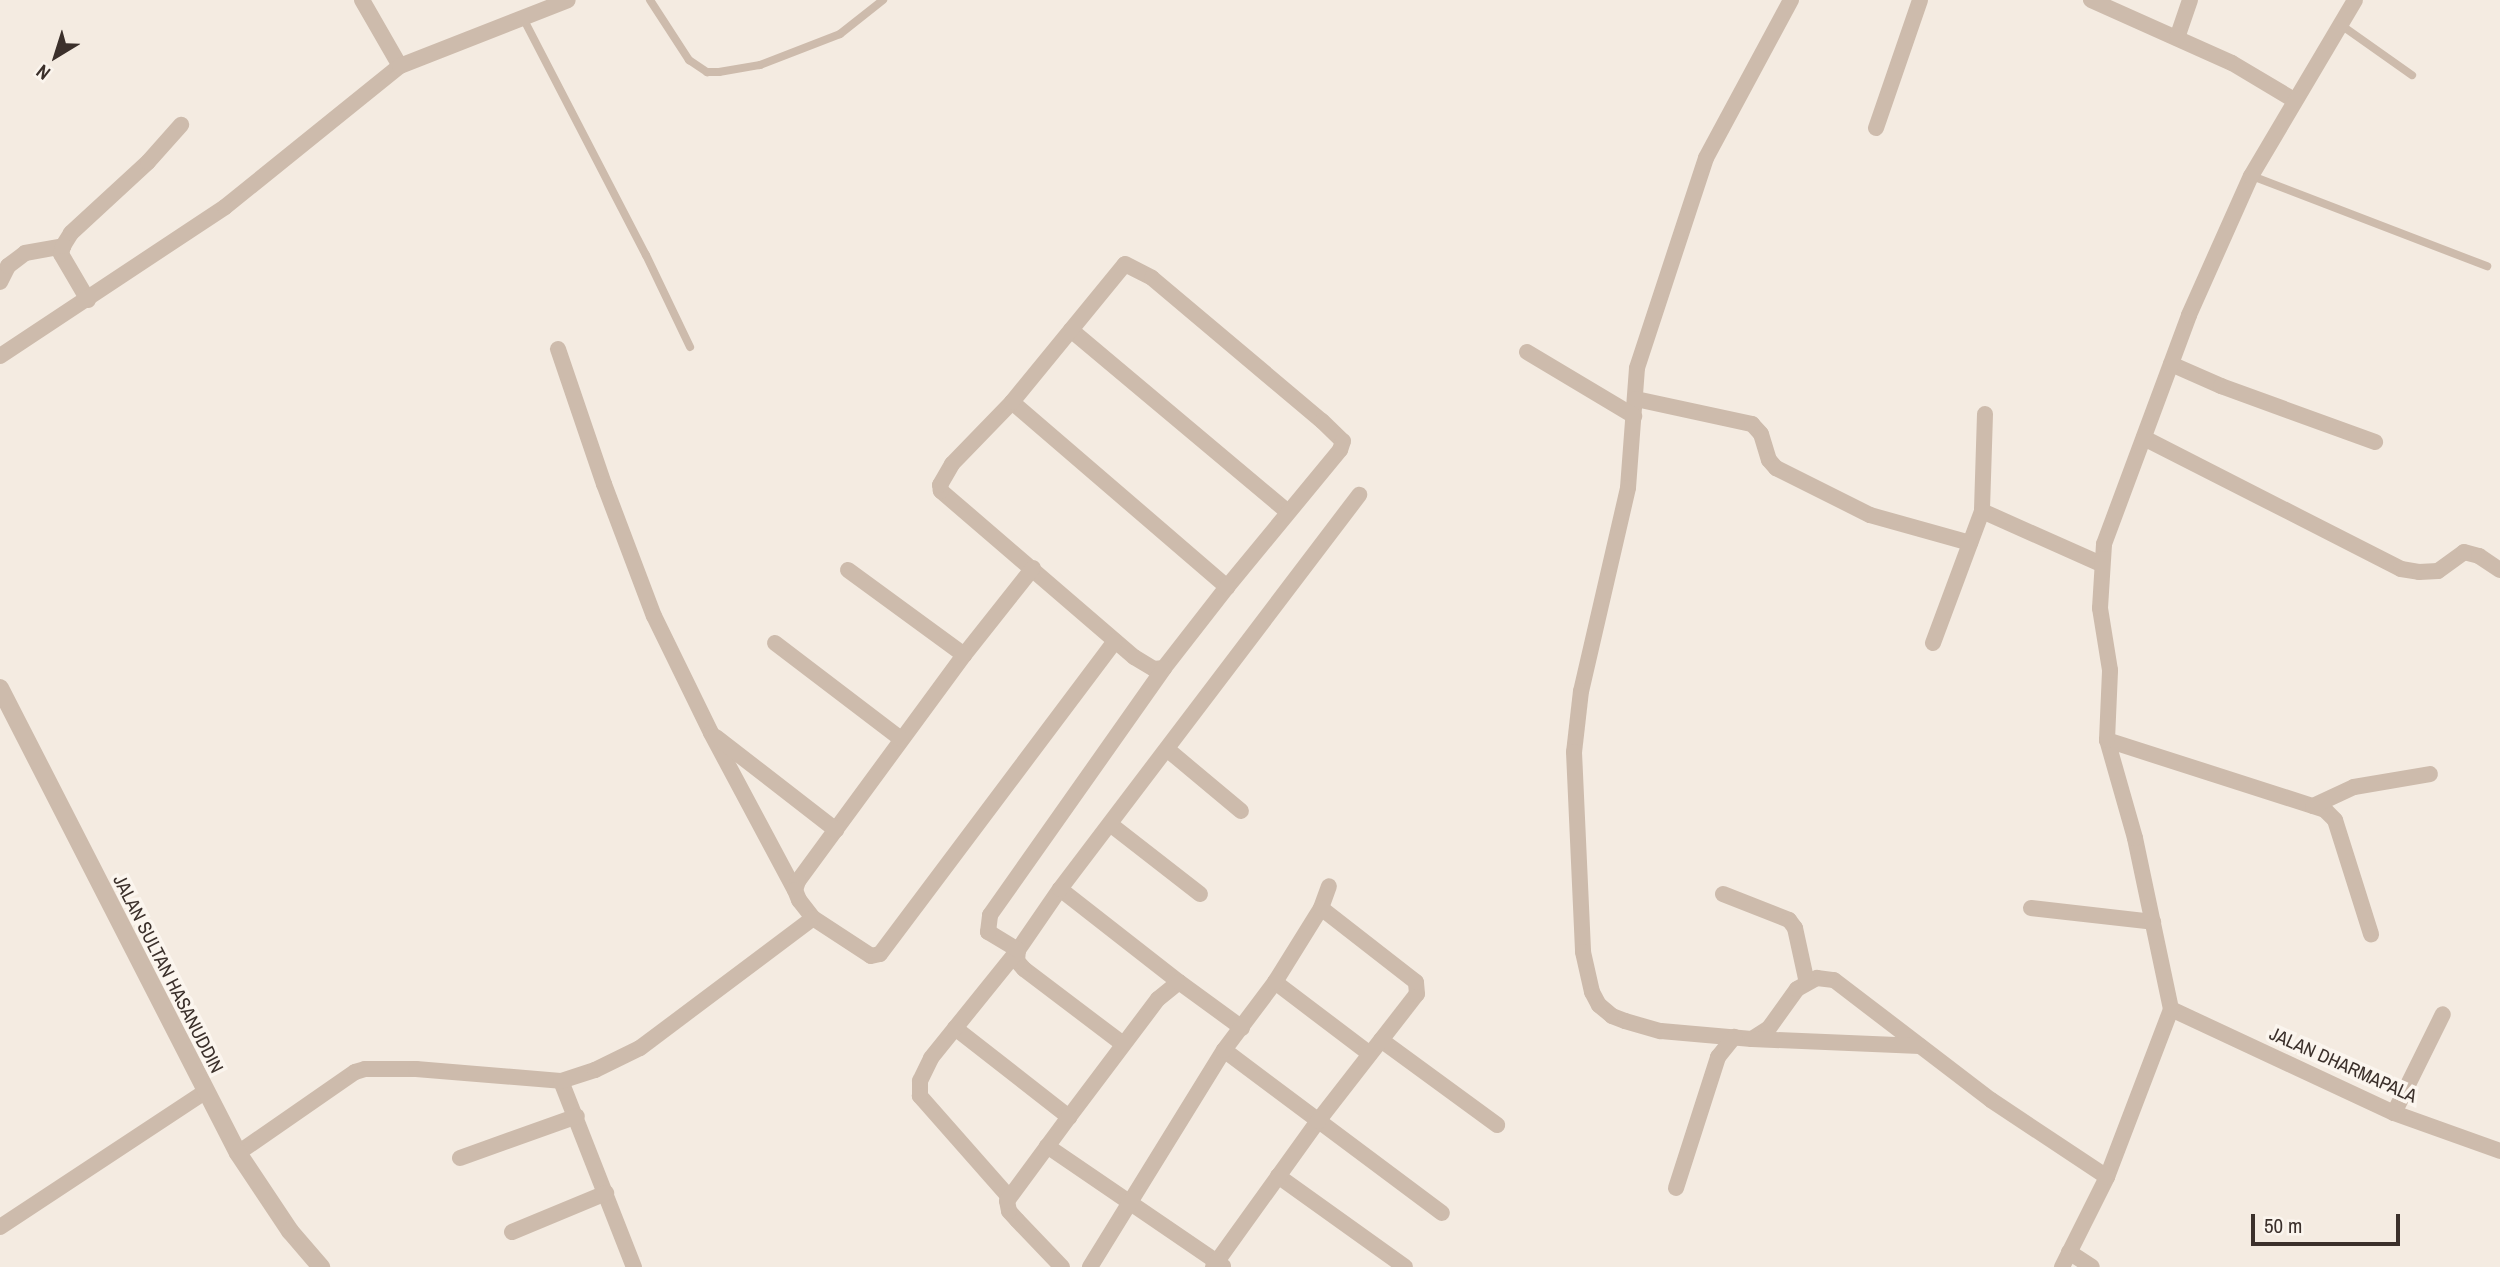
<!DOCTYPE html>
<style>
body{margin:0}
#map{position:relative;width:2500px;height:1267px;overflow:hidden;background:#f4ebe1;font-family:"Archivo Narrow",sans-serif}
div>[style]{position:absolute}
.service>*{height:8px;margin:-4px;padding:0 4px;transform-origin:4px;border-radius:4px;background:#cdbbac}
.minor>*{height:16px;margin:-8px;padding:0 8px;transform-origin:8px;border-radius:8px;background:#cdbbac}
.tertiary>*{height:18px;margin:-9px;padding:0 9px;transform-origin:9px;border-radius:9px;background:#cdbbac}
span{translate:-50% -50%;white-space:nowrap;text-align:center;line-height:1.15;-webkit-text-stroke:7px #fbf5ee;paint-order:stroke}
.street-label{font-size:19px;color:#3b302b}
.north{position:absolute;left:21px;top:21px;width:70px;height:70px;-webkit-text-stroke:5px #fbf5ee;paint-order:stroke;rotate:218deg;font-size:19px;font-weight:700;line-height:28px;text-align:center;color:#3b302b}
.north::after{content:'';display:block;margin:auto;width:24px;height:32px;background:#3b302b;clip-path:polygon(50% 0,100% 100%,50% 72%,0 100%)}
.scale{position:absolute;left:2251px;top:1214px;width:149px;height:32px;box-sizing:border-box;border:4px solid #3b302b;border-top:0;padding-left:9px;font-size:21px;line-height:24px;white-space:nowrap;color:#3b302b;-webkit-text-stroke:5px #fbf5ee;paint-order:stroke}
</style>
<div id="map">
<div class="service">
<i style="left:650px;top:0;width:72px;rotate:57deg"></i>
<i style="left:689px;top:60px;width:22px;rotate:34deg"></i>
<i style="left:707px;top:72px;width:12px"></i>
<i style="left:719px;top:72px;width:42px;rotate:-9.7deg"></i>
<i style="left:760px;top:65px;width:86px;rotate:-21.2deg"></i>
<i style="left:840px;top:34px;width:55px;rotate:-38.3deg"></i>
<i style="left:523px;top:18px;width:267px;rotate:62.6deg"></i>
<i style="left:646px;top:255px;width:102px;rotate:64.4deg"></i>
<i style="left:2341px;top:25px;width:87px;rotate:35.2deg"></i>
<i style="left:2252px;top:176px;width:252px;rotate:21deg"></i>
</div>
<div class="minor">
<i style="left:362px;top:0;width:76px;rotate:60.1deg"></i>
<i style="left:1791px;top:0;width:179px;rotate:118.3deg"></i>
<i style="left:1706px;top:158px;width:221px;rotate:108.2deg"></i>
<i style="left:1637px;top:368px;width:120px;rotate:94.3deg"></i>
<i style="left:1628px;top:488px;width:208px;rotate:103deg"></i>
<i style="left:1581px;top:691px;width:61px;rotate:96.5deg"></i>
<i style="left:1574px;top:752px;width:200px;rotate:87.4deg"></i>
<i style="left:1583px;top:952px;width:41px;rotate:77.3deg"></i>
<i style="left:1592px;top:992px;width:15px;rotate:62deg"></i>
<i style="left:1599px;top:1005px;width:17px;rotate:40deg"></i>
<i style="left:1612px;top:1016px;width:14px;rotate:21deg"></i>
<i style="left:1625px;top:1021px;width:37px;rotate:16deg"></i>
<i style="left:1661px;top:1031px;width:91px;rotate:5deg"></i>
<i style="left:1752px;top:1039px;width:20px;rotate:-33deg"></i>
<i style="left:1769px;top:1028px;width:48px;rotate:-54.3deg"></i>
<i style="left:1797px;top:989px;width:23px;rotate:-29deg"></i>
<i style="left:1817px;top:978px;width:17px;rotate:7deg"></i>
<i style="left:1834px;top:980px;width:198px;rotate:37.4deg"></i>
<i style="left:1991px;top:1100px;width:139px;rotate:33.6deg"></i>
<i style="left:2091px;top:0;width:154px;rotate:24.1deg"></i>
<i style="left:2232px;top:63px;width:72px;rotate:30.8deg"></i>
<i style="left:2177px;top:38px;width:40px;rotate:-71.1deg"></i>
<i style="left:1876px;top:128px;width:135px;rotate:-71deg"></i>
<i style="left:0;top:282px;width:18px;rotate:-63deg"></i>
<i style="left:8px;top:266px;width:21px;rotate:-37deg"></i>
<i style="left:25px;top:253px;width:39px;rotate:-10deg"></i>
<i style="left:88px;top:300px;width:53px;rotate:-120.4deg"></i>
<i style="left:61px;top:254px;width:8px;rotate:-76deg"></i>
<i style="left:63px;top:246px;width:15px;rotate:-58deg"></i>
<i style="left:71px;top:233px;width:105px;rotate:-42.7deg"></i>
<i style="left:148px;top:162px;width:50px;rotate:-48.3deg"></i>
<i style="left:1071px;top:330px;width:283px;rotate:40deg"></i>
<i style="left:558px;top:349px;width:143px;rotate:71.2deg"></i>
<i style="left:604px;top:484px;width:141px;rotate:69.3deg"></i>
<i style="left:654px;top:616px;width:130px;rotate:64deg"></i>
<i style="left:711px;top:733px;width:178px;rotate:61.9deg"></i>
<i style="left:1527px;top:352px;width:125px;rotate:30.9deg"></i>
<i style="left:0;top:356px;width:270px;rotate:-33.5deg"></i>
<i style="left:225px;top:207px;width:225px;rotate:-38.9deg"></i>
<i style="left:400px;top:66px;width:180px;rotate:-21.4deg"></i>
<i style="left:2171px;top:364px;width:55px;rotate:23.7deg"></i>
<i style="left:2221px;top:386px;width:164px;rotate:20deg"></i>
<i style="left:1636px;top:399px;width:119px;rotate:12.2deg"></i>
<i style="left:1752px;top:424px;width:13px;rotate:48deg"></i>
<i style="left:1761px;top:434px;width:27px;rotate:73deg"></i>
<i style="left:1769px;top:460px;width:11px;rotate:49deg"></i>
<i style="left:1776px;top:468px;width:105px;rotate:26.6deg"></i>
<i style="left:1870px;top:515px;width:104px;rotate:15.6deg"></i>
<i style="left:1012px;top:402px;width:284px;rotate:40.7deg"></i>
<i style="left:1227px;top:587px;width:103px;rotate:127.9deg"></i>
<i style="left:1164px;top:668px;width:10px;rotate:174deg"></i>
<i style="left:1154px;top:669px;width:23px;rotate:-149deg"></i>
<i style="left:1134px;top:657px;width:255px;rotate:-139.3deg"></i>
<i style="left:941px;top:491px;width:6px;rotate:-99deg"></i>
<i style="left:940px;top:485px;width:24px;rotate:-60deg"></i>
<i style="left:952px;top:464px;width:86px;rotate:-45.9deg"></i>
<i style="left:1012px;top:402px;width:178px;rotate:-50.7deg"></i>
<i style="left:1125px;top:264px;width:30px;rotate:27deg"></i>
<i style="left:1152px;top:278px;width:222px;rotate:40.1deg"></i>
<i style="left:1322px;top:421px;width:29px;rotate:44deg"></i>
<i style="left:1343px;top:441px;width:9px;rotate:108deg"></i>
<i style="left:1340px;top:450px;width:178px;rotate:129.5deg"></i>
<i style="left:1985px;top:414px;width:97px;rotate:91.8deg"></i>
<i style="left:1982px;top:511px;width:130px;rotate:24deg"></i>
<i style="left:2144px;top:438px;width:288px;rotate:27deg"></i>
<i style="left:2401px;top:569px;width:18px;rotate:9deg"></i>
<i style="left:2419px;top:572px;width:19px;rotate:-3deg"></i>
<i style="left:2438px;top:571px;width:32px;rotate:-36deg"></i>
<i style="left:2464px;top:552px;width:16px;rotate:15deg"></i>
<i style="left:2479px;top:556px;width:25px;rotate:34deg"></i>
<i style="left:1033px;top:568px;width:111px;rotate:128.4deg"></i>
<i style="left:964px;top:655px;width:280px;rotate:126.3deg"></i>
<i style="left:798px;top:881px;width:9px;rotate:108deg"></i>
<i style="left:795px;top:890px;width:11px;rotate:68deg"></i>
<i style="left:799px;top:900px;width:23px;rotate:52deg"></i>
<i style="left:813px;top:918px;width:69px;rotate:33.2deg"></i>
<i style="left:871px;top:956px;width:9px;rotate:-13deg"></i>
<i style="left:880px;top:954px;width:391px;rotate:-53.1deg"></i>
<i style="left:848px;top:570px;width:144px;rotate:36.2deg"></i>
<i style="left:775px;top:643px;width:158px;rotate:37.3deg"></i>
<i style="left:1933px;top:643px;width:141px;rotate:-69.6deg"></i>
<i style="left:716px;top:737px;width:152px;rotate:37.8deg"></i>
<i style="left:2107px;top:740px;width:229px;rotate:17.8deg"></i>
<i style="left:2325px;top:810px;width:14px;rotate:45deg"></i>
<i style="left:2335px;top:820px;width:120px;rotate:72.5deg"></i>
<i style="left:1168px;top:750px;width:95px;rotate:39.9deg"></i>
<i style="left:2313px;top:806px;width:45px;rotate:-24.9deg"></i>
<i style="left:2354px;top:787px;width:77px;rotate:-9.7deg"></i>
<i style="left:1110px;top:824px;width:114px;rotate:37.9deg"></i>
<i style="left:1060px;top:889px;width:151px;rotate:38deg"></i>
<i style="left:1723px;top:894px;width:71px;rotate:21.5deg"></i>
<i style="left:1789px;top:920px;width:10px;rotate:53deg"></i>
<i style="left:1795px;top:928px;width:56px;rotate:77.7deg"></i>
<i style="left:2031px;top:908px;width:123px;rotate:6.5deg"></i>
<i style="left:1275px;top:982px;width:119px;rotate:37.2deg"></i>
<i style="left:2171px;top:1009px;width:246px;rotate:25deg"></i>
<i style="left:2394px;top:1113px;width:113px;rotate:19.7deg"></i>
<i style="left:955px;top:1028px;width:145px;rotate:38deg"></i>
<i style="left:1752px;top:1039px;width:168px;rotate:2.4deg"></i>
<i style="left:1381px;top:1040px;width:144px;rotate:36.2deg"></i>
<i style="left:1123px;top:1044px;width:124px;rotate:-142.9deg"></i>
<i style="left:1024px;top:969px;width:11px;rotate:-131deg"></i>
<i style="left:1017px;top:961px;width:11px;rotate:-85deg"></i>
<i style="left:1018px;top:950px;width:74px;rotate:-55.5deg"></i>
<i style="left:1060px;top:889px;width:495px;rotate:-52.8deg"></i>
<i style="left:1224px;top:1050px;width:272px;rotate:36.8deg"></i>
<i style="left:561px;top:1081px;width:200px;rotate:68.6deg"></i>
<i style="left:2394px;top:1113px;width:110px;rotate:-63.7deg"></i>
<i style="left:1047px;top:1146px;width:213px;rotate:34.3deg"></i>
<i style="left:238px;top:1153px;width:142px;rotate:-34.7deg"></i>
<i style="left:355px;top:1072px;width:10px;rotate:-17deg"></i>
<i style="left:365px;top:1069px;width:51px"></i>
<i style="left:416px;top:1069px;width:145px;rotate:4.7deg"></i>
<i style="left:561px;top:1081px;width:36px;rotate:-18deg"></i>
<i style="left:595px;top:1070px;width:50px;rotate:-26.1deg"></i>
<i style="left:640px;top:1048px;width:216px;rotate:-36.9deg"></i>
<i style="left:460px;top:1158px;width:124px;rotate:-19.7deg"></i>
<i style="left:1278px;top:1176px;width:156px;rotate:35.6deg"></i>
<i style="left:1676px;top:1188px;width:138px;rotate:-72.2deg"></i>
<i style="left:1718px;top:1057px;width:26px;rotate:-51deg"></i>
<i style="left:1009px;top:1197px;width:135px;rotate:-131.4deg"></i>
<i style="left:920px;top:1096px;width:15px;rotate:-90deg"></i>
<i style="left:920px;top:1081px;width:25px;rotate:-64deg"></i>
<i style="left:931px;top:1058px;width:139px;rotate:-51.1deg"></i>
<i style="left:1018px;top:950px;width:35px;rotate:-149deg"></i>
<i style="left:988px;top:932px;width:17px;rotate:-83deg"></i>
<i style="left:990px;top:915px;width:302px;rotate:-54.8deg"></i>
<i style="left:0;top:1227px;width:245px;rotate:-33.4deg"></i>
<i style="left:512px;top:1232px;width:102px;rotate:-22.5deg"></i>
<i style="left:2069px;top:1252px;width:27px;rotate:33deg"></i>
<i style="left:1062px;top:1267px;width:65px;rotate:-133.8deg"></i>
<i style="left:1017px;top:1220px;width:12px;rotate:-132deg"></i>
<i style="left:1009px;top:1211px;width:10px;rotate:-101deg"></i>
<i style="left:1007px;top:1201px;width:104px;rotate:-53.6deg"></i>
<i style="left:1069px;top:1117px;width:148px;rotate:-53deg"></i>
<i style="left:1158px;top:999px;width:27px;rotate:-39deg"></i>
<i style="left:1179px;top:982px;width:78px;rotate:36.1deg"></i>
<i style="left:1090px;top:1267px;width:255px;rotate:-58.3deg"></i>
<i style="left:1224px;top:1050px;width:85px;rotate:-53.1deg"></i>
<i style="left:1275px;top:982px;width:87px;rotate:-58.1deg"></i>
<i style="left:1321px;top:908px;width:23px;rotate:-70deg"></i>
<i style="left:1213px;top:1267px;width:180px;rotate:-54.3deg"></i>
<i style="left:1318px;top:1121px;width:161px;rotate:-52.1deg"></i>
<i style="left:1417px;top:994px;width:12px;rotate:-95deg"></i>
<i style="left:1416px;top:982px;width:120px;rotate:-142.1deg"></i>
<i style="left:2062px;top:1267px;width:101px;rotate:-63.4deg"></i>
<i style="left:2107px;top:1177px;width:180px;rotate:-69.1deg"></i>
<i style="left:2171px;top:1009px;width:175px;rotate:-101.9deg"></i>
<i style="left:2135px;top:838px;width:102px;rotate:-105.9deg"></i>
<i style="left:2107px;top:740px;width:70px;rotate:-87.5deg"></i>
<i style="left:2110px;top:670px;width:63px;rotate:-99.2deg"></i>
<i style="left:2100px;top:608px;width:64px;rotate:-86.4deg"></i>
<i style="left:2104px;top:544px;width:244px;rotate:-69.6deg"></i>
<i style="left:2189px;top:315px;width:152px;rotate:-66deg"></i>
<i style="left:2251px;top:176px;width:204px;rotate:-59.4deg"></i>
</div>
<div class="tertiary">
<i style="left:0;top:688px;width:522px;rotate:62.9deg"></i>
<i style="left:238px;top:1153px;width:94px;rotate:56.3deg"></i>
<i style="left:290px;top:1231px;width:48px;rotate:49.3deg"></i>
</div>
<div class="street-label">
<span style="left:168px;top:974px;rotate:63deg">JALAN SULTAN HASANUDDIN</span>
<span style="left:2343px;top:1065px;rotate:24deg">JALAN DHARMAPALA</span>
</div>
<div class="north">N</div>
<div class="scale">50 m</div>
</div>
